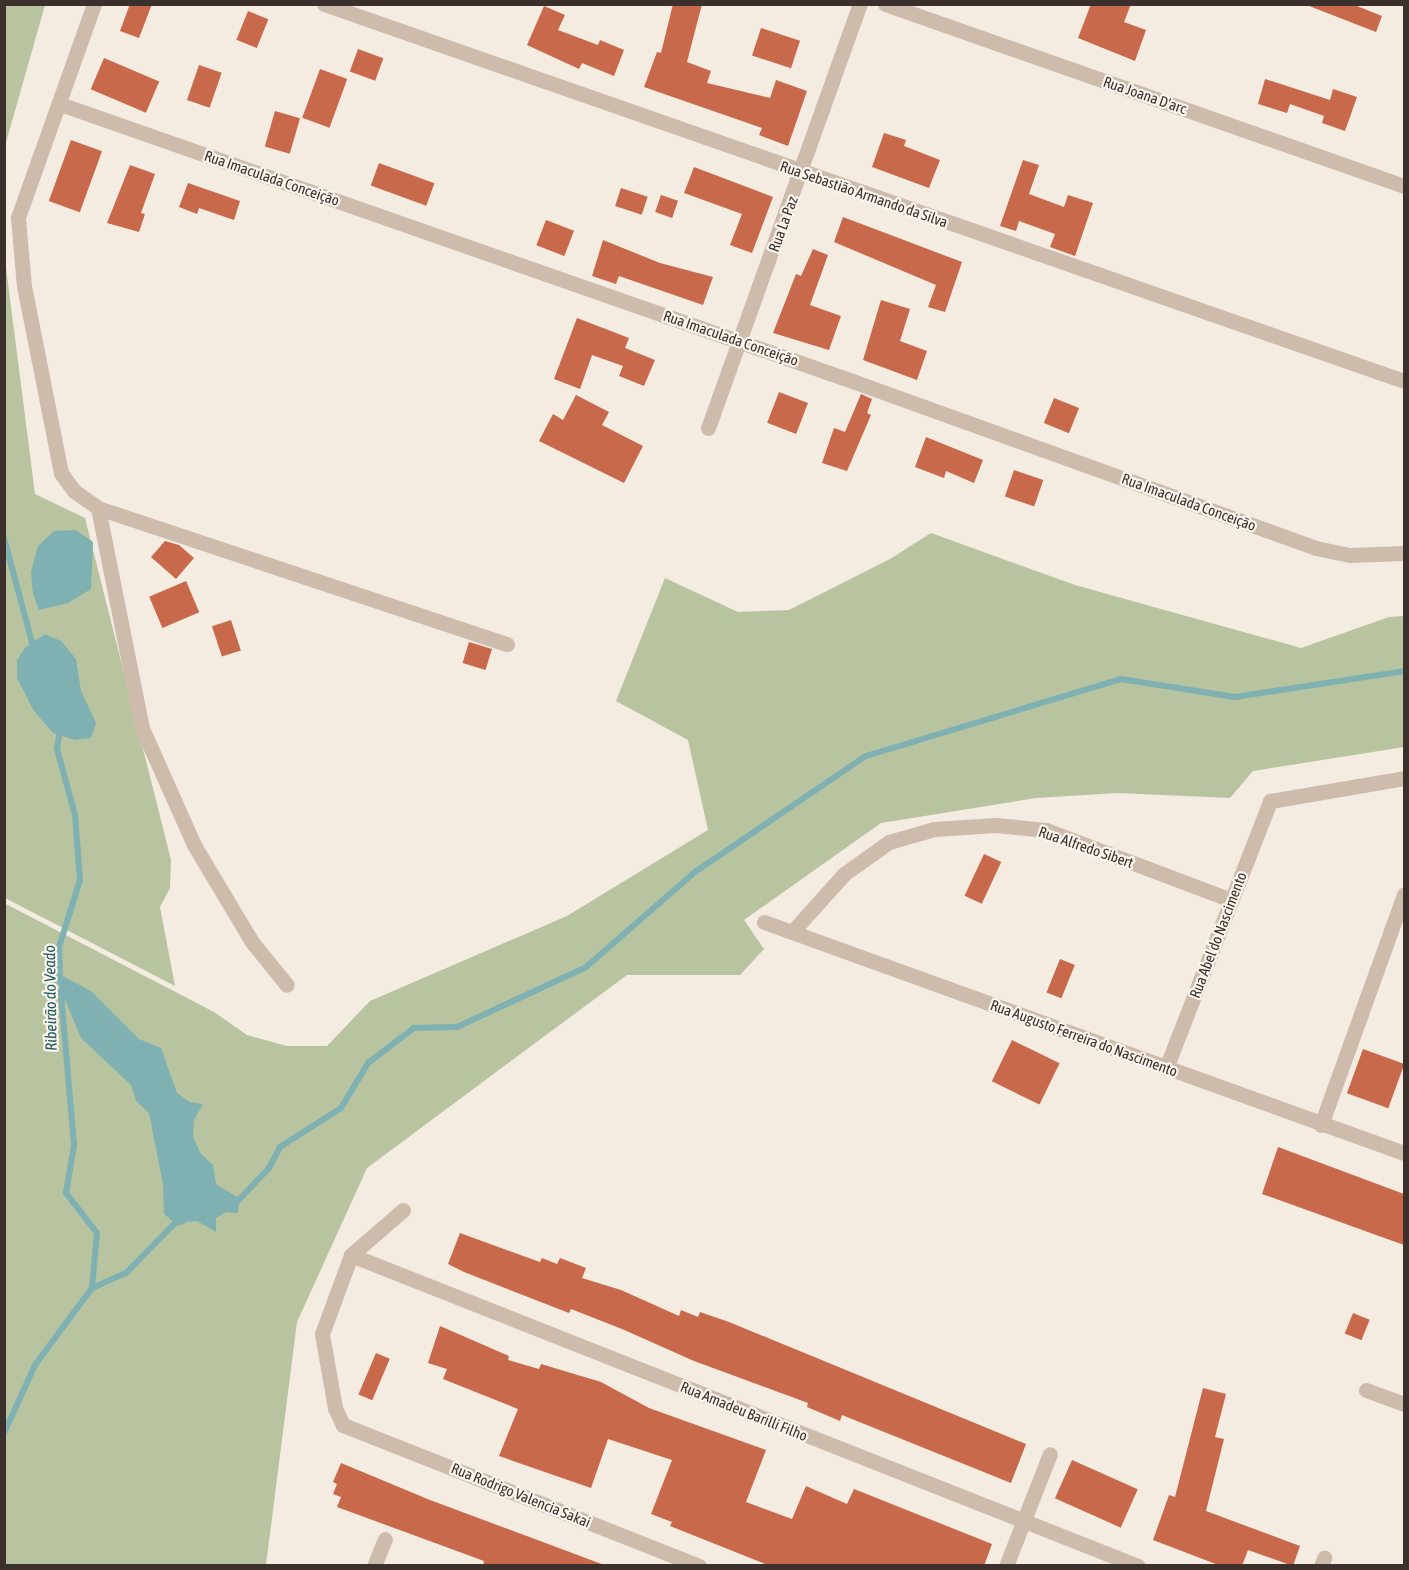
<!DOCTYPE html>
<meta charset="utf-8">
<style>
body{margin:0}
#map{position:relative;width:1409px;height:1570px;overflow:hidden;background:#f4ebe1;font-family:"Asap Condensed",sans-serif}
div>[style]{position:absolute}
.green>*{inset:0;background:#b8c4a0}
.water>*{inset:0;background:#7fb0b2}
.stream>*{height:6px;margin:-3px;padding:0 3px;transform-origin:3px;border-radius:3px;background:#7fb0b2}
.building>*{inset:0;background:#c8694b;transform-origin:0 0}
.minor>*{height:15px;margin:-7.5px;padding:0 7.5px;transform-origin:7.5px;border-radius:7.5px;background:#cdbbac}
span{translate:-50% -50%;white-space:nowrap;text-align:center;line-height:1.15;-webkit-text-stroke:4.5px #fbf5ee;paint-order:stroke}
.street-label{font-size:15px;color:#3b302b}
.water-label{font-size:16px;color:#1f5a5e;font-style:italic}
.frame{position:absolute;inset:0;border:6px solid #3b302b;pointer-events:none}
</style>
<div id="map">
<div class="green">
<i style="clip-path:polygon(5px 4px,45px 5px,5px 146px,4px 5px)"></i>
<i style="clip-path:polygon(4px 252px,35px 494px,85px 518px,171px 860px,170px 888px,160px 907px,175px 986px,5px 898px)"></i>
<i style="clip-path:polygon(931px 533px,1075px 585px,1301px 648px,1389px 617px,1404px 616px,1404px 747px,1253px 771px,1230px 798px,1117px 793px,1036px 798px,881px 823px,744px 920px,764px 949px,740px 975px,627px 975px,367px 1168px,297px 1322px,266px 1565px,5px 1565px,4px 903px,214px 1012px,247px 1035px,287px 1046px,327px 1046px,370px 1001px,567px 916px,708px 830px,688px 740px,616px 701px,665px 578px,738px 612px,789px 610px,890px 559px)"></i>
</div>
<div class="water">
<i style="clip-path:polygon(76px 530px,93px 542px,91px 589px,68px 603px,39px 610px,33px 594px,31px 572px,38px 546px,54px 531px)"></i>
<i style="clip-path:polygon(45px 634px,61px 641px,76px 659px,81px 691px,96px 723px,91px 738px,75px 740px,53px 733px,34px 711px,17px 678px,17px 660px,25px 648px)"></i>
<i style="clip-path:polygon(53px 971px,91px 991px,139px 1039px,161px 1048px,177px 1093px,190px 1102px,203px 1104px,194px 1120px,193px 1137px,201px 1154px,213px 1165px,216px 1184px,239px 1198px,238px 1213px,226px 1212px,216px 1218px,216px 1232px,197px 1221px,175px 1223px,164px 1214px,163px 1184px,149px 1113px,136px 1101px,131px 1085px,81px 1038px)"></i>
</div>
<div class="stream">
<i style="left:4px;top:538px;width:116px;rotate:75deg"></i>
<i style="left:60px;top:728px;width:21px;rotate:98deg"></i>
<i style="left:57px;top:749px;width:68px;rotate:74.7deg"></i>
<i style="left:75px;top:815px;width:65px;rotate:85.6deg"></i>
<i style="left:80px;top:880px;width:70px;rotate:107.4deg"></i>
<i style="left:59px;top:947px;width:35px;rotate:88deg"></i>
<i style="left:233px;top:1206px;width:52px;rotate:-46.5deg"></i>
<i style="left:269px;top:1168px;width:24px;rotate:-62deg"></i>
<i style="left:280px;top:1147px;width:72px;rotate:-32.6deg"></i>
<i style="left:341px;top:1108px;width:52px;rotate:-59deg"></i>
<i style="left:368px;top:1063px;width:58px;rotate:-37.3deg"></i>
<i style="left:414px;top:1028px;width:43px;rotate:-1.3deg"></i>
<i style="left:457px;top:1027px;width:142px;rotate:-24.9deg"></i>
<i style="left:586px;top:967px;width:145px;rotate:-41.1deg"></i>
<i style="left:695px;top:872px;width:207px;rotate:-34.2deg"></i>
<i style="left:866px;top:756px;width:266px;rotate:-16.8deg"></i>
<i style="left:1121px;top:679px;width:115px;rotate:9deg"></i>
<i style="left:1235px;top:697px;width:171px;rotate:-8.7deg"></i>
<i style="left:92px;top:1288px;width:37px;rotate:-24deg"></i>
<i style="left:126px;top:1273px;width:70px;rotate:-45.6deg"></i>
<i style="left:175px;top:1223px;width:8px;rotate:-14deg"></i>
<i style="left:4px;top:1433px;width:75px;rotate:-65.5deg"></i>
<i style="left:35px;top:1365px;width:96px;rotate:-53.5deg"></i>
<i style="left:92px;top:1288px;width:55px;rotate:-84.8deg"></i>
<i style="left:97px;top:1233px;width:51px;rotate:-127.8deg"></i>
<i style="left:66px;top:1193px;width:49px;rotate:-80.5deg"></i>
<i style="left:74px;top:1145px;width:154px;rotate:-94.9deg"></i>
</div>
<div class="building">
<i style="clip-path:polygon(130px 4px,152px 4px,139px 38px,120px 31px)"></i>
<i style="clip-path:polygon(673px 4px,702px 4px,687px 62px,711px 71px,707px 83px,770px 98px,776px 80px,807px 91px,788px 146px,759px 135px,762px 128px,644px 87px,657px 52px,661px 53px)"></i>
<i style="clip-path:polygon(1091px 4px,1131px 4px,1124px 22px,1146px 30px,1135px 61px,1078px 38px)"></i>
<i style="clip-path:polygon(1304px 4px,1352px 4px,1382px 16px,1376px 32px)"></i>
<i style="clip-path:polygon(544px 6px,565px 15px,558px 30px,598px 45px,600px 40px,624px 50px,614px 76px,582px 63px,579px 69px,527px 45px)"></i>
<i style="left:248px;top:11px;width:22px;height:31px;rotate:22deg"></i>
<i style="left:761px;top:28px;width:41px;height:29px;rotate:18deg"></i>
<i style="left:358px;top:49px;width:27px;height:24px;rotate:20deg"></i>
<i style="left:104px;top:58px;width:60px;height:34px;rotate:23deg"></i>
<i style="left:199px;top:65px;width:24px;height:37px;rotate:19deg"></i>
<i style="left:320px;top:69px;width:29px;height:52px;rotate:20deg"></i>
<i style="clip-path:polygon(1265px 79px,1330px 100px,1333px 89px,1357px 97px,1345px 131px,1322px 123px,1324px 116px,1290px 104px,1287px 113px,1258px 104px)"></i>
<i style="left:275px;top:111px;width:26px;height:37px;rotate:16deg"></i>
<i style="clip-path:polygon(884px 133px,906px 140px,904px 146px,940px 160px,929px 188px,872px 167px)"></i>
<i style="left:71px;top:140px;width:33px;height:65px;rotate:20deg"></i>
<i style="clip-path:polygon(1023px 160px,1039px 165px,1029px 194px,1064px 207px,1068px 195px,1093px 203px,1075px 256px,1050px 247px,1055px 234px,1019px 221px,1016px 231px,1000px 226px)"></i>
<i style="left:379px;top:163px;width:59px;height:24px;rotate:20deg"></i>
<i style="clip-path:polygon(130px 165px,155px 174px,141px 213px,145px 214px,139px 232px,107px 223px)"></i>
<i style="clip-path:polygon(694px 167px,773px 197px,752px 253px,730px 245px,742px 214px,684px 193px)"></i>
<i style="clip-path:polygon(188px 183px,240px 201px,234px 220px,199px 208px,197px 214px,179px 207px)"></i>
<i style="left:621px;top:188px;width:28px;height:19px;rotate:18deg"></i>
<i style="left:661px;top:195px;width:18px;height:18px;rotate:19deg"></i>
<i style="clip-path:polygon(843px 217px,962px 262px,945px 312px,928px 307px,936px 285px,834px 242px)"></i>
<i style="left:546px;top:220px;width:30px;height:27px;rotate:21deg"></i>
<i style="clip-path:polygon(603px 240px,660px 263px,713px 277px,703px 305px,619px 276px,616px 284px,592px 276px)"></i>
<i style="clip-path:polygon(813px 249px,828px 255px,810px 305px,841px 316px,829px 350px,773px 333px,796px 274px,801px 276px)"></i>
<i style="clip-path:polygon(881px 300px,910px 309px,900px 341px,927px 351px,917px 380px,863px 360px)"></i>
<i style="clip-path:polygon(577px 318px,629px 338px,625px 348px,655px 360px,644px 386px,619px 376px,623px 366px,592px 355px,580px 389px,554px 379px)"></i>
<i style="left:779px;top:392px;width:31px;height:33px;rotate:21deg"></i>
<i style="clip-path:polygon(861px 394px,872px 399px,867px 413px,871px 415px,847px 471px,822px 463px,834px 428px,845px 432px)"></i>
<i style="clip-path:polygon(576px 395px,609px 412px,602px 425px,643px 446px,624px 483px,539px 441px,553px 414px,563px 420px)"></i>
<i style="left:1054px;top:398px;width:27px;height:27px;rotate:22deg"></i>
<i style="clip-path:polygon(926px 437px,983px 460px,974px 483px,946px 471px,944px 478px,915px 467px)"></i>
<i style="left:1014px;top:470px;width:31px;height:28px;rotate:19deg"></i>
<i style="clip-path:polygon(165px 541px,179px 545px,194px 558px,176px 579px,151px 557px)"></i>
<i style="left:186px;top:581px;width:34px;height:40px;rotate:67deg"></i>
<i style="left:231px;top:620px;width:32px;height:20px;rotate:72deg"></i>
<i style="left:469px;top:642px;width:24px;height:22px;rotate:17deg"></i>
<i style="left:984px;top:854px;width:19px;height:46px;rotate:25deg"></i>
<i style="left:1060px;top:959px;width:16px;height:36px;rotate:22deg"></i>
<i style="left:1012px;top:1040px;width:53px;height:46px;rotate:26deg"></i>
<i style="left:1363px;top:1049px;width:44px;height:47px;rotate:20deg"></i>
<i style="clip-path:polygon(1278px 1147px,1404px 1194px,1404px 1245px,1262px 1194px)"></i>
<i style="clip-path:polygon(460px 1233px,540px 1262px,542px 1258px,557px 1264px,560px 1258px,586px 1268px,582px 1278px,621px 1290px,679px 1316px,681px 1310px,698px 1317px,700px 1312px,729px 1322px,1026px 1444px,1011px 1483px,842px 1415px,840px 1421px,807px 1407px,808px 1403px,694px 1361px,622px 1329px,571px 1309px,569px 1313px,464px 1272px,448px 1264px)"></i>
<i style="left:1353px;top:1313px;width:18px;height:22px;rotate:22deg"></i>
<i style="clip-path:polygon(440px 1326px,509px 1356px,508px 1360px,539px 1369px,541px 1364px,601px 1382px,649px 1408px,766px 1450px,746px 1502px,792px 1519px,806px 1486px,847px 1504px,854px 1489px,992px 1544px,984px 1566px,770px 1566px,670px 1526px,672px 1522px,651px 1514px,672px 1460px,608px 1439px,591px 1488px,499px 1456px,518px 1409px,443px 1379px,447px 1369px,428px 1363px)"></i>
<i style="left:376px;top:1353px;width:15px;height:45px;rotate:23deg"></i>
<i style="clip-path:polygon(1203px 1388px,1226px 1394px,1215px 1437px,1224px 1439px,1206px 1511px,1300px 1546px,1293px 1566px,1248px 1550px,1242px 1566px,1221px 1566px,1153px 1540px,1169px 1495px,1175px 1497px)"></i>
<i style="left:1072px;top:1460px;width:72px;height:42px;rotate:24deg"></i>
<i style="clip-path:polygon(341px 1463px,430px 1500px,607px 1566px,483px 1566px,484px 1561px,337px 1507px,341px 1497px,333px 1494px,337px 1484px,333px 1482px)"></i>
</div>
<div class="minor">
<i style="left:94px;top:4px;width:227px;rotate:109.6deg"></i>
<i style="left:18px;top:218px;width:68px;rotate:85deg"></i>
<i style="left:24px;top:286px;width:191px;rotate:78.8deg"></i>
<i style="left:61px;top:473px;width:22px;rotate:54deg"></i>
<i style="left:74px;top:491px;width:29px;rotate:35deg"></i>
<i style="left:98px;top:508px;width:431px;rotate:18.4deg"></i>
<i style="left:324px;top:4px;width:1144px;rotate:19.24deg"></i>
<i style="left:885px;top:4px;width:550px;rotate:19.32deg"></i>
<i style="left:60px;top:104px;width:842px;rotate:19.27deg"></i>
<i style="left:855px;top:382px;width:490px;rotate:19.8deg"></i>
<i style="left:1316px;top:548px;width:35px;rotate:12deg"></i>
<i style="left:1350px;top:555px;width:54px;rotate:-2.1deg"></i>
<i style="left:708px;top:428px;width:450px;rotate:-70.3deg"></i>
<i style="left:98px;top:508px;width:224px;rotate:78.7deg"></i>
<i style="left:142px;top:728px;width:128px;rotate:66deg"></i>
<i style="left:194px;top:845px;width:113px;rotate:59.1deg"></i>
<i style="left:252px;top:942px;width:55px;rotate:50.9deg"></i>
<i style="left:764px;top:922px;width:680px;rotate:19.85deg"></i>
<i style="left:792px;top:932px;width:78px;rotate:-48.1deg"></i>
<i style="left:844px;top:874px;width:55px;rotate:-35.4deg"></i>
<i style="left:889px;top:842px;width:47px;rotate:-16.1deg"></i>
<i style="left:934px;top:829px;width:62px;rotate:-3.7deg"></i>
<i style="left:996px;top:825px;width:50px;rotate:5.7deg"></i>
<i style="left:1046px;top:830px;width:198px;rotate:20.7deg"></i>
<i style="left:1166px;top:1068px;width:287px;rotate:-68.7deg"></i>
<i style="left:1270px;top:801px;width:136px;rotate:-9.7deg"></i>
<i style="left:1321px;top:1125px;width:245px;rotate:-70.2deg"></i>
<i style="left:403px;top:1210px;width:69px;rotate:139.1deg"></i>
<i style="left:351px;top:1255px;width:84px;rotate:110.2deg"></i>
<i style="left:322px;top:1334px;width:75px;rotate:80deg"></i>
<i style="left:335px;top:1408px;width:19px;rotate:65deg"></i>
<i style="left:343px;top:1425px;width:383px;rotate:21.6deg"></i>
<i style="left:351px;top:1255px;width:846px;rotate:21.56deg"></i>
<i style="left:1366px;top:1390px;width:40px;rotate:20.2deg"></i>
<i style="left:374px;top:1566px;width:29px;rotate:-68deg"></i>
<i style="left:1006px;top:1566px;width:120px;rotate:-68.6deg"></i>
<i style="left:1321px;top:1566px;width:9px;rotate:-69deg"></i>
</div>
<div class="street-label">
<span style="left:1145px;top:95px;rotate:19deg">Rua Joana D'arc</span>
<span style="left:272px;top:178px;rotate:19deg">Rua Imaculada Conceição</span>
<span style="left:864px;top:194px;rotate:19deg">Rua Sebastião Armando da Silva</span>
<span style="left:783px;top:224px;rotate:-70deg">Rua La Paz</span>
<span style="left:731px;top:338px;rotate:19deg">Rua Imaculada Conceição</span>
<span style="left:1189px;top:502px;rotate:20deg">Rua Imaculada Conceição</span>
<span style="left:1086px;top:847px;rotate:19deg">Rua Alfredo Sibert</span>
<span style="left:1218px;top:935px;rotate:-69deg">Rua Abel do Nascimento</span>
<span style="left:1084px;top:1038px;rotate:20deg">Rua Augusto Ferreira do Nascimento</span>
<span style="left:744px;top:1411px;rotate:22deg">Rua Amadeu Barilli Filho</span>
<span style="left:521px;top:1495px;rotate:22deg">Rua Rodrigo Valencia Sakai</span>
</div>
<div class="water-label">
<span style="left:50px;top:998px;rotate:-91deg">Ribeirão do Veado</span>
</div>
<div class="frame"></div>
</div>
